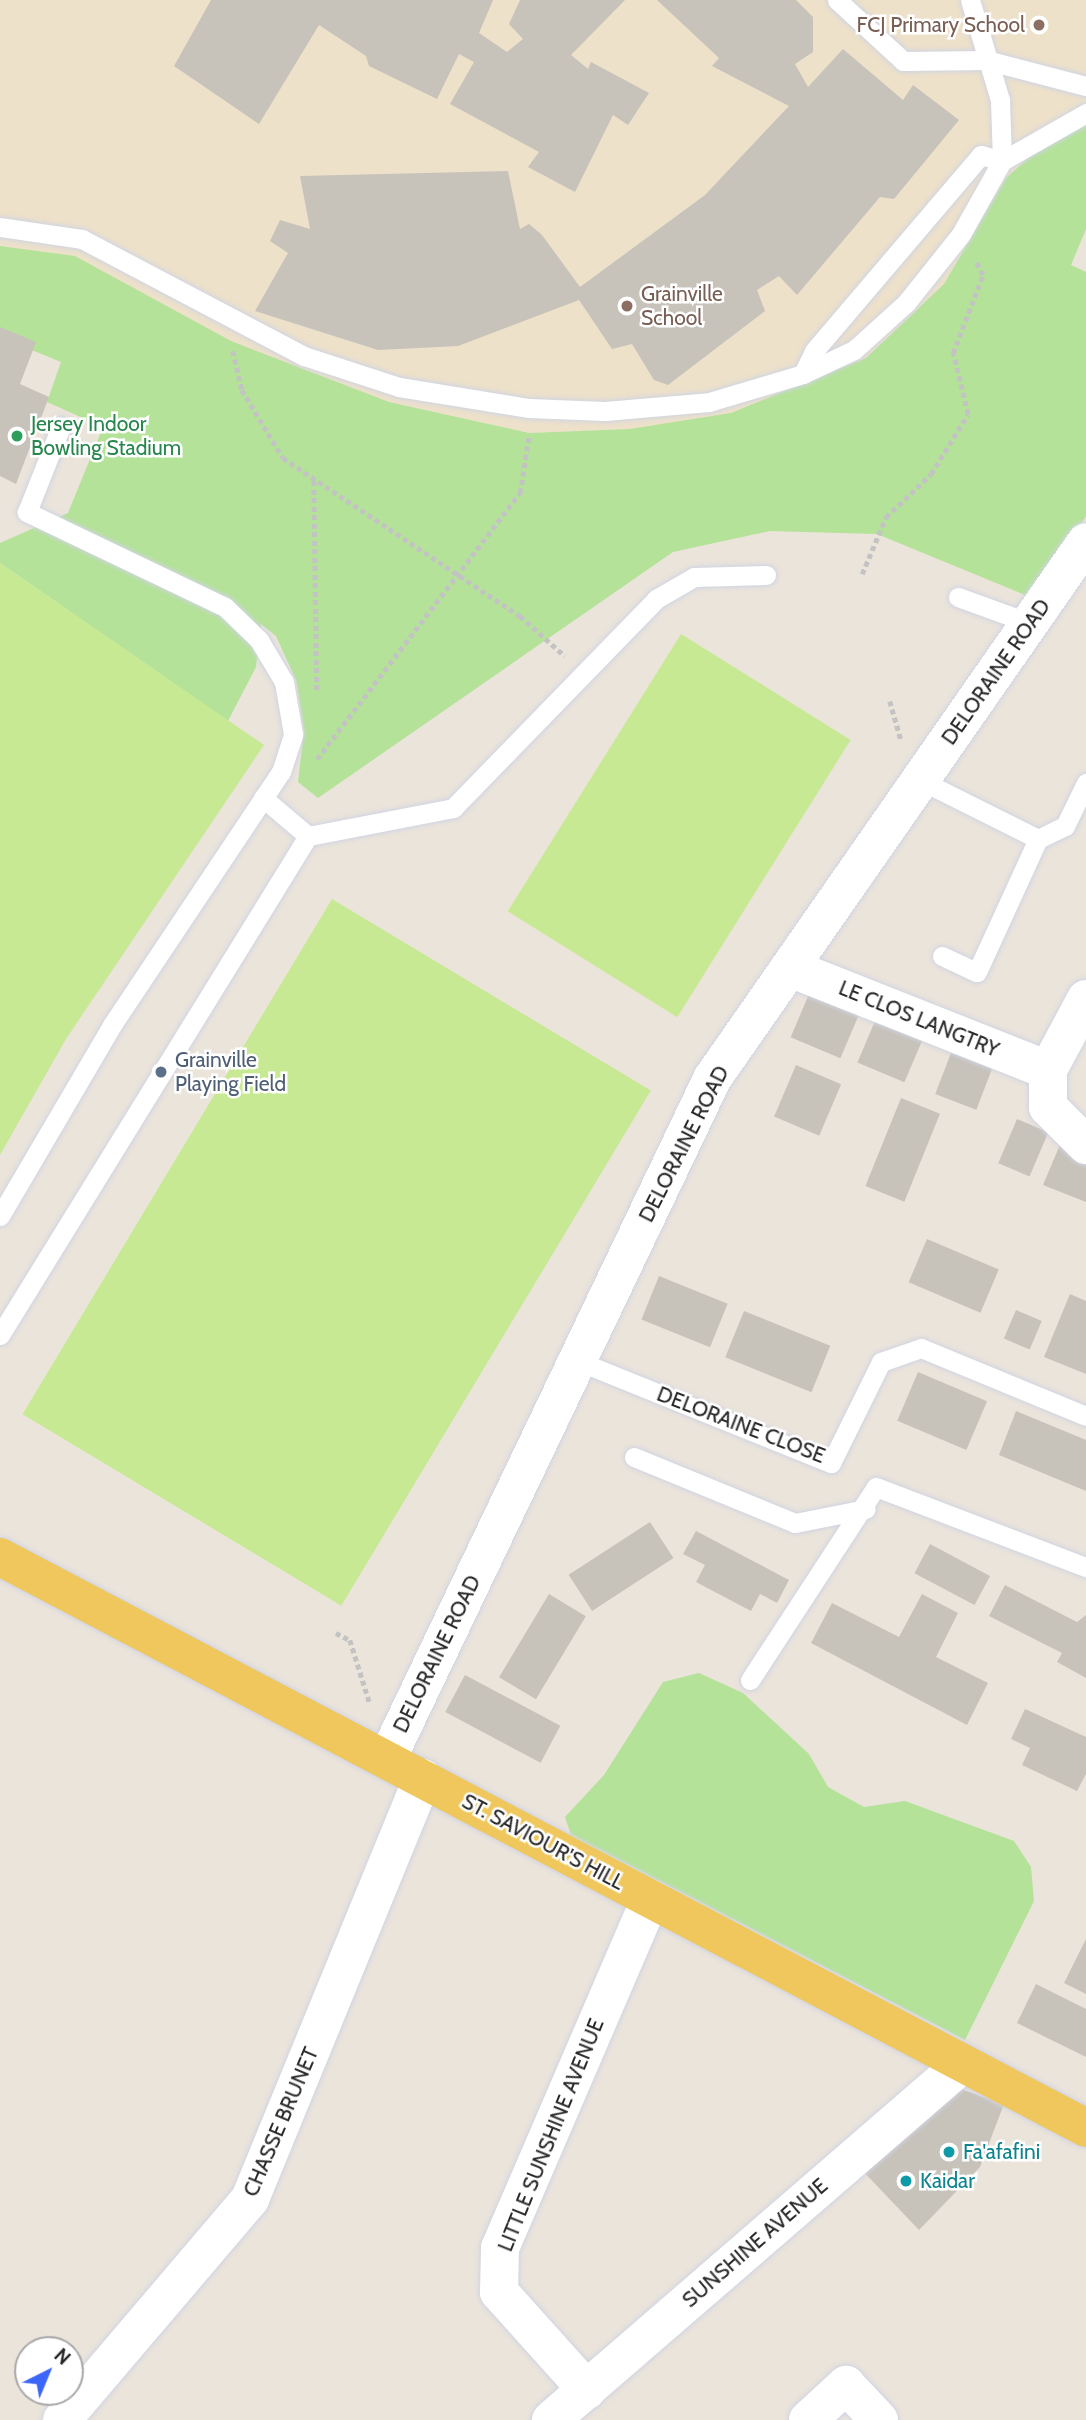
<!DOCTYPE html>
<style>
body{margin:0}
#map{position:relative;width:1086px;height:2420px;overflow:hidden;background:#ebe4db;font-family:Cabin,sans-serif}
div>[style]{position:absolute}
.education>*{inset:0;background:#ede1ca}
.green>*{inset:0;background:#b4e298}
.pitch>*{inset:0;background:#c8e993;transform-origin:0 0}
.building>*{inset:0;background:#c7c2ba;transform-origin:0 0}
.path>*{height:4.5px;margin-top:-2.25px;transform-origin:0;background:repeating-linear-gradient(90deg,#c3c3c3 0 5px,transparent 0 8.5px)}
.roads{filter:drop-shadow(0 0 2px #d0d4e2) drop-shadow(0 0 2px #d0d4e2)}
.service>*{height:19px;margin:-9.5px;padding:0 9.5px;transform-origin:9.5px;border-radius:9.5px;background:#fff}
.minor>*{height:38px;margin:-19px;padding:0 19px;transform-origin:19px;border-radius:19px;background:#fff}
.primary>*{height:38px;margin:-19px;padding:0 19px;transform-origin:19px;border-radius:19px;background:#efc75c}
.dots>*{width:19px;height:19px;translate:-50% -50%;box-sizing:border-box;border:4px solid #fff;border-radius:50%}
span{translate:-50% -50%;white-space:nowrap;text-align:center;line-height:1.15;-webkit-text-stroke:5px #fff;paint-order:stroke}
.education-label{font-size:21px;color:#785e54}
.right{translate:-100% -50%;text-align:right}
.left{translate:0 -50%;text-align:left}
.leisure-label{font-size:21px;color:#27864d}
.street-label{font-size:21px;color:#292929}
.service-label{font-size:21px;color:#4e5e75}
.culture-label{font-size:21px;color:#0d838f}
.north{position:absolute;left:14px;top:2336px;width:70px;height:70px;box-sizing:border-box;background:#fff;border:2px solid #a9a9a9;border-radius:50%;rotate:43deg;font-size:19px;font-weight:700;line-height:28px;text-align:center;color:#292929}
.north::after{content:'';display:block;margin:auto;width:24px;height:32px;background:#3b66f8;clip-path:polygon(50% 0,100% 100%,50% 72%,0 100%)}
</style>
<div id="map">
<div class="education">
<i style="clip-path:polygon(0 0,1086px 0,1086px 229px,1071px 265px,1086px 272px,1086px 516px,1035px 599px,877px 534px,770px 531px,630px 429px,529px 433px,389px 402px,231px 341px,75px 256px,0 246px)"></i>
</div>
<div class="green">
<i style="clip-path:polygon(1086px 124px,1086px 229px,1071px 265px,1086px 272px,1086px 516px,1035px 599px,877px 534px,770px 531px,673px 552px,318px 798px,298px 782px,304px 730px,296px 680px,276px 636px,261px 624px,256px 667px,228px 721px,0 563px,0 543px,68px 513px,103px 427px,47px 402px,61px 362px,0 337px,0 246px,75px 256px,231px 341px,389px 402px,529px 433px,630px 429px,731px 413px,866px 358px,944px 284px,1006px 178px,1035px 152px)"></i>
<i style="clip-path:polygon(699px 1673px,743px 1693px,809px 1754px,828px 1787px,864px 1807px,905px 1801px,1014px 1841px,1031px 1867px,1034px 1901px,965px 2040px,571px 1835px,565px 1817px,604px 1775px,663px 1682px)"></i>
</div>
<div class="pitch">
<i style="clip-path:polygon(0 563px,264px 745px,66px 1039px,0 1155px)"></i>
<i style="left:681px;top:634px;width:200px;height:327px;rotate:32deg"></i>
<i style="left:332px;top:899px;width:372px;height:601px;rotate:31deg"></i>
</div>
<div class="building">
<i style="clip-path:polygon(211px 0,493px 0,479px 33px,507px 52px,523px 39px,509px 24px,520px 0,625px 0,571px 55px,588px 69px,591px 62px,649px 93px,628px 125px,613px 115px,575px 192px,528px 167px,539px 152px,450px 104px,474px 62px,459px 54px,437px 99px,369px 66px,366px 56px,319px 25px,259px 124px,174px 66px)"></i>
<i style="clip-path:polygon(657px 0,796px 0,813px 17px,813px 52px,795px 64px,808px 87px,843px 49px,903px 100px,913px 85px,959px 120px,894px 199px,880px 197px,797px 295px,779px 276px,757px 290px,765px 311px,668px 385px,654px 380px,632px 344px,612px 349px,579px 300px,458px 346px,378px 350px,255px 311px,288px 253px,270px 241px,280px 220px,310px 229px,300px 176px,508px 171px,520px 229px,529px 224px,542px 235px,580px 287px,705px 195px,789px 106px,712px 66px,719px 58px)"></i>
<i style="clip-path:polygon(0 327px,36px 342px,20px 384px,49px 397px,16px 484px,0 476px)"></i>
<i style="left:809px;top:994px;width:54px;height:47px;rotate:23deg"></i>
<i style="left:875px;top:1021px;width:51px;height:45px;rotate:23deg"></i>
<i style="left:951px;top:1053px;width:44px;height:44px;rotate:21deg"></i>
<i style="left:796px;top:1065px;width:49px;height:56px;rotate:23deg"></i>
<i style="left:901px;top:1098px;width:42px;height:95px;rotate:22deg"></i>
<i style="left:1017px;top:1119px;width:34px;height:48px;rotate:23deg"></i>
<i style="clip-path:polygon(1062px 1140px,1086px 1150px,1086px 1202px,1043px 1185px)"></i>
<i style="left:927px;top:1239px;width:78px;height:47px;rotate:23deg"></i>
<i style="left:659px;top:1276px;width:74px;height:47px;rotate:22deg"></i>
<i style="clip-path:polygon(1070px 1294px,1086px 1301px,1086px 1374px,1044px 1357px)"></i>
<i style="left:1016px;top:1310px;width:28px;height:31px;rotate:23deg"></i>
<i style="left:744px;top:1311px;width:93px;height:50px;rotate:22deg"></i>
<i style="left:918px;top:1372px;width:75px;height:53px;rotate:23deg"></i>
<i style="clip-path:polygon(1016px 1411px,1086px 1440px,1086px 1491px,999px 1455px)"></i>
<i style="left:650px;top:1522px;width:43px;height:97px;rotate:57deg"></i>
<i style="clip-path:polygon(696px 1531px,789px 1580px,777px 1603px,760px 1594px,751px 1611px,696px 1582px,705px 1565px,683px 1554px)"></i>
<i style="left:930px;top:1544px;width:68px;height:33px;rotate:28deg"></i>
<i style="clip-path:polygon(1005px 1585px,1077px 1622px,1086px 1615px,1086px 1678px,1057px 1662px,1062px 1653px,989px 1616px)"></i>
<i style="left:549px;top:1594px;width:43px;height:97px;rotate:31deg"></i>
<i style="clip-path:polygon(922px 1594px,958px 1613px,936px 1657px,988px 1683px,967px 1725px,811px 1643px,832px 1603px,899px 1637px)"></i>
<i style="left:465px;top:1675px;width:108px;height:42px;rotate:28deg"></i>
<i style="clip-path:polygon(1025px 1709px,1086px 1737px,1086px 1774px,1077px 1791px,1022px 1765px,1030px 1748px,1011px 1739px)"></i>
<i style="clip-path:polygon(1086px 1939px,1086px 1994px,1064px 1983px)"></i>
<i style="clip-path:polygon(1036px 1984px,1086px 2009px,1086px 2057px,1017px 2023px)"></i>
<i style="clip-path:polygon(955px 2087px,1004px 2104px,980px 2167px,919px 2230px,859px 2167px)"></i>
</div>
<div class="path">
<i style="left:233px;top:351px;width:40px;rotate:77deg"></i>
<i style="left:242px;top:390px;width:79px;rotate:58.9deg"></i>
<i style="left:283px;top:458px;width:285px;rotate:33.7deg"></i>
<i style="left:520px;top:616px;width:60px;rotate:41.6deg"></i>
<i style="left:314px;top:481px;width:212px;rotate:89.2deg"></i>
<i style="left:862px;top:574px;width:62px;rotate:-67.2deg"></i>
<i style="left:886px;top:517px;width:62px;rotate:-43.7deg"></i>
<i style="left:931px;top:474px;width:70px;rotate:-58.3deg"></i>
<i style="left:968px;top:414px;width:63px;rotate:-103.8deg"></i>
<i style="left:953px;top:353px;width:84px;rotate:-69deg"></i>
<i style="left:983px;top:275px;width:17px;rotate:-118deg"></i>
<i style="left:890px;top:701px;width:41px;rotate:74.2deg"></i>
<i style="left:317px;top:759px;width:335px;rotate:-52.7deg"></i>
<i style="left:520px;top:493px;width:59px;rotate:-81.2deg"></i>
<i style="left:336px;top:1633px;width:16px;rotate:27deg"></i>
<i style="left:350px;top:1640px;width:67px;rotate:72.6deg"></i>
</div>
<div class="roads">
<div class="service">
<i style="left:837px;top:0;width:90px;rotate:42.7deg"></i>
<i style="left:903px;top:61px;width:83px;rotate:-0.7deg"></i>
<i style="left:986px;top:60px;width:103px;rotate:14.6deg"></i>
<i style="left:0;top:227px;width:83px;rotate:8.3deg"></i>
<i style="left:82px;top:239px;width:251px;rotate:27.8deg"></i>
<i style="left:304px;top:356px;width:100px;rotate:18.1deg"></i>
<i style="left:399px;top:387px;width:132px;rotate:9.2deg"></i>
<i style="left:529px;top:408px;width:76px;rotate:2.3deg"></i>
<i style="left:605px;top:411px;width:104px;rotate:-4.9deg"></i>
<i style="left:709px;top:402px;width:98px;rotate:-16.6deg"></i>
<i style="left:803px;top:374px;width:56px;rotate:-25.2deg"></i>
<i style="left:854px;top:350px;width:70px;rotate:-42.1deg"></i>
<i style="left:906px;top:303px;width:88px;rotate:-51.4deg"></i>
<i style="left:961px;top:234px;width:84px;rotate:-60.7deg"></i>
<i style="left:1002px;top:161px;width:97px;rotate:-29.7deg"></i>
<i style="left:803px;top:374px;width:25px;rotate:-64deg"></i>
<i style="left:814px;top:351px;width:257px;rotate:-49.6deg"></i>
<i style="left:981px;top:155px;width:22px;rotate:16deg"></i>
<i style="left:1002px;top:161px;width:61px;rotate:-91.9deg"></i>
<i style="left:1000px;top:100px;width:104px;rotate:-106.7deg"></i>
<i style="left:958px;top:597px;width:77px;rotate:19.9deg"></i>
<i style="left:920px;top:780px;width:132px;rotate:26.6deg"></i>
<i style="left:1038px;top:839px;width:30px;rotate:-26deg"></i>
<i style="left:1065px;top:826px;width:48px;rotate:-64deg"></i>
<i style="left:263px;top:798px;width:59px;rotate:40.2deg"></i>
<i style="left:942px;top:956px;width:38px;rotate:25deg"></i>
<i style="left:977px;top:972px;width:146px;rotate:-65.4deg"></i>
<i style="left:0;top:1216px;width:221px;rotate:-59.6deg"></i>
<i style="left:112px;top:1025px;width:304px;rotate:-56.3deg"></i>
<i style="left:281px;top:772px;width:40px;rotate:-72deg"></i>
<i style="left:293px;top:734px;width:53px;rotate:-99.8deg"></i>
<i style="left:284px;top:682px;width:49px;rotate:-120.8deg"></i>
<i style="left:259px;top:640px;width:47px;rotate:-135.9deg"></i>
<i style="left:225px;top:607px;width:220px;rotate:-154.4deg"></i>
<i style="left:27px;top:512px;width:92px;rotate:-68.4deg"></i>
<i style="left:0;top:1335px;width:586px;rotate:-58.32deg"></i>
<i style="left:308px;top:836px;width:148px;rotate:-10.9deg"></i>
<i style="left:453px;top:808px;width:291px;rotate:-45.8deg"></i>
<i style="left:656px;top:599px;width:44px;rotate:-30.1deg"></i>
<i style="left:694px;top:577px;width:72px;rotate:-1.6deg"></i>
<i style="left:578px;top:1361px;width:273px;rotate:22deg"></i>
<i style="left:831px;top:1463px;width:113px;rotate:-63.7deg"></i>
<i style="left:881px;top:1362px;width:42px;rotate:-19.3deg"></i>
<i style="left:921px;top:1348px;width:178px;rotate:22.4deg"></i>
<i style="left:634px;top:1457px;width:174px;rotate:22.3deg"></i>
<i style="left:795px;top:1523px;width:72px;rotate:-11.2deg"></i>
<i style="left:750px;top:1680px;width:230px;rotate:-56.9deg"></i>
<i style="left:876px;top:1487px;width:225px;rotate:20.9deg"></i>
</div>
<div class="minor">
<i style="left:790px;top:968px;width:277px;rotate:21.6deg"></i>
<i style="left:1086px;top:999px;width:81px;rotate:118.2deg"></i>
<i style="left:1048px;top:1070px;width:37px;rotate:90deg"></i>
<i style="left:1048px;top:1107px;width:54px;rotate:45deg"></i>
<i style="left:387px;top:1759px;width:754px;rotate:-64.45deg"></i>
<i style="left:712px;top:1079px;width:654px;rotate:-55.14deg"></i>
<i style="left:587px;top:2390px;width:132px;rotate:-131.9deg"></i>
<i style="left:499px;top:2292px;width:44px;rotate:-88.7deg"></i>
<i style="left:500px;top:2248px;width:380px;rotate:-66.7deg"></i>
<i style="left:62px;top:2420px;width:290px;rotate:-49.6deg"></i>
<i style="left:250px;top:2199px;width:455px;rotate:-67.7deg"></i>
<i style="left:551px;top:2420px;width:540px;rotate:-40.87deg"></i>
<i style="left:808px;top:2420px;width:52px;rotate:-42.6deg"></i>
<i style="left:846px;top:2385px;width:48px;rotate:46.7deg"></i>
</div>
<div class="primary">
<i style="left:0;top:1557px;width:1227px;rotate:27.73deg"></i>
</div>
</div>
<div class="dots">
<i style="left:1039px;top:25px;background:#8d6e63"></i>
<i style="left:627px;top:306px;background:#8d6e63"></i>
<i style="left:17px;top:436px;background:#2e9e5b"></i>
<i style="left:161px;top:1072px;background:#5c6f8a"></i>
<i style="left:949px;top:2152px;background:#0f9aa8"></i>
<i style="left:906px;top:2181px;background:#0f9aa8"></i>
</div>
<div class="education-label">
<span class="right" style="left:1025px;top:25px">FCJ Primary School</span>
<span class="left" style="left:641px;top:306px">Grainville<br>School</span>
</div>
<div class="leisure-label">
<span class="left" style="left:31px;top:436px">Jersey Indoor<br>Bowling Stadium</span>
</div>
<div class="street-label">
<span style="left:996px;top:672px;rotate:-55deg">DELORAINE ROAD</span>
<span style="left:919px;top:1019px;rotate:22deg">LE CLOS LANGTRY</span>
<span style="left:684px;top:1144px;rotate:-63deg">DELORAINE ROAD</span>
<span style="left:741px;top:1425px;rotate:21deg">DELORAINE CLOSE</span>
<span style="left:437px;top:1654px;rotate:-64deg">DELORAINE ROAD</span>
<span style="left:543px;top:1842px;rotate:28deg">ST. SAVIOUR'S HILL</span>
<span style="left:281px;top:2122px;rotate:-67deg">CHASSE BRUNET</span>
<span style="left:551px;top:2135px;rotate:-68deg">LITTLE SUNSHINE AVENUE</span>
<span style="left:755px;top:2243px;rotate:-41deg">SUNSHINE AVENUE</span>
</div>
<div class="service-label">
<span class="left" style="left:175px;top:1072px">Grainville<br>Playing Field</span>
</div>
<div class="culture-label">
<span class="left" style="left:963px;top:2152px">Fa'afafini</span>
<span class="left" style="left:920px;top:2181px">Kaidar</span>
</div>
<div class="north">N</div>
</div>
